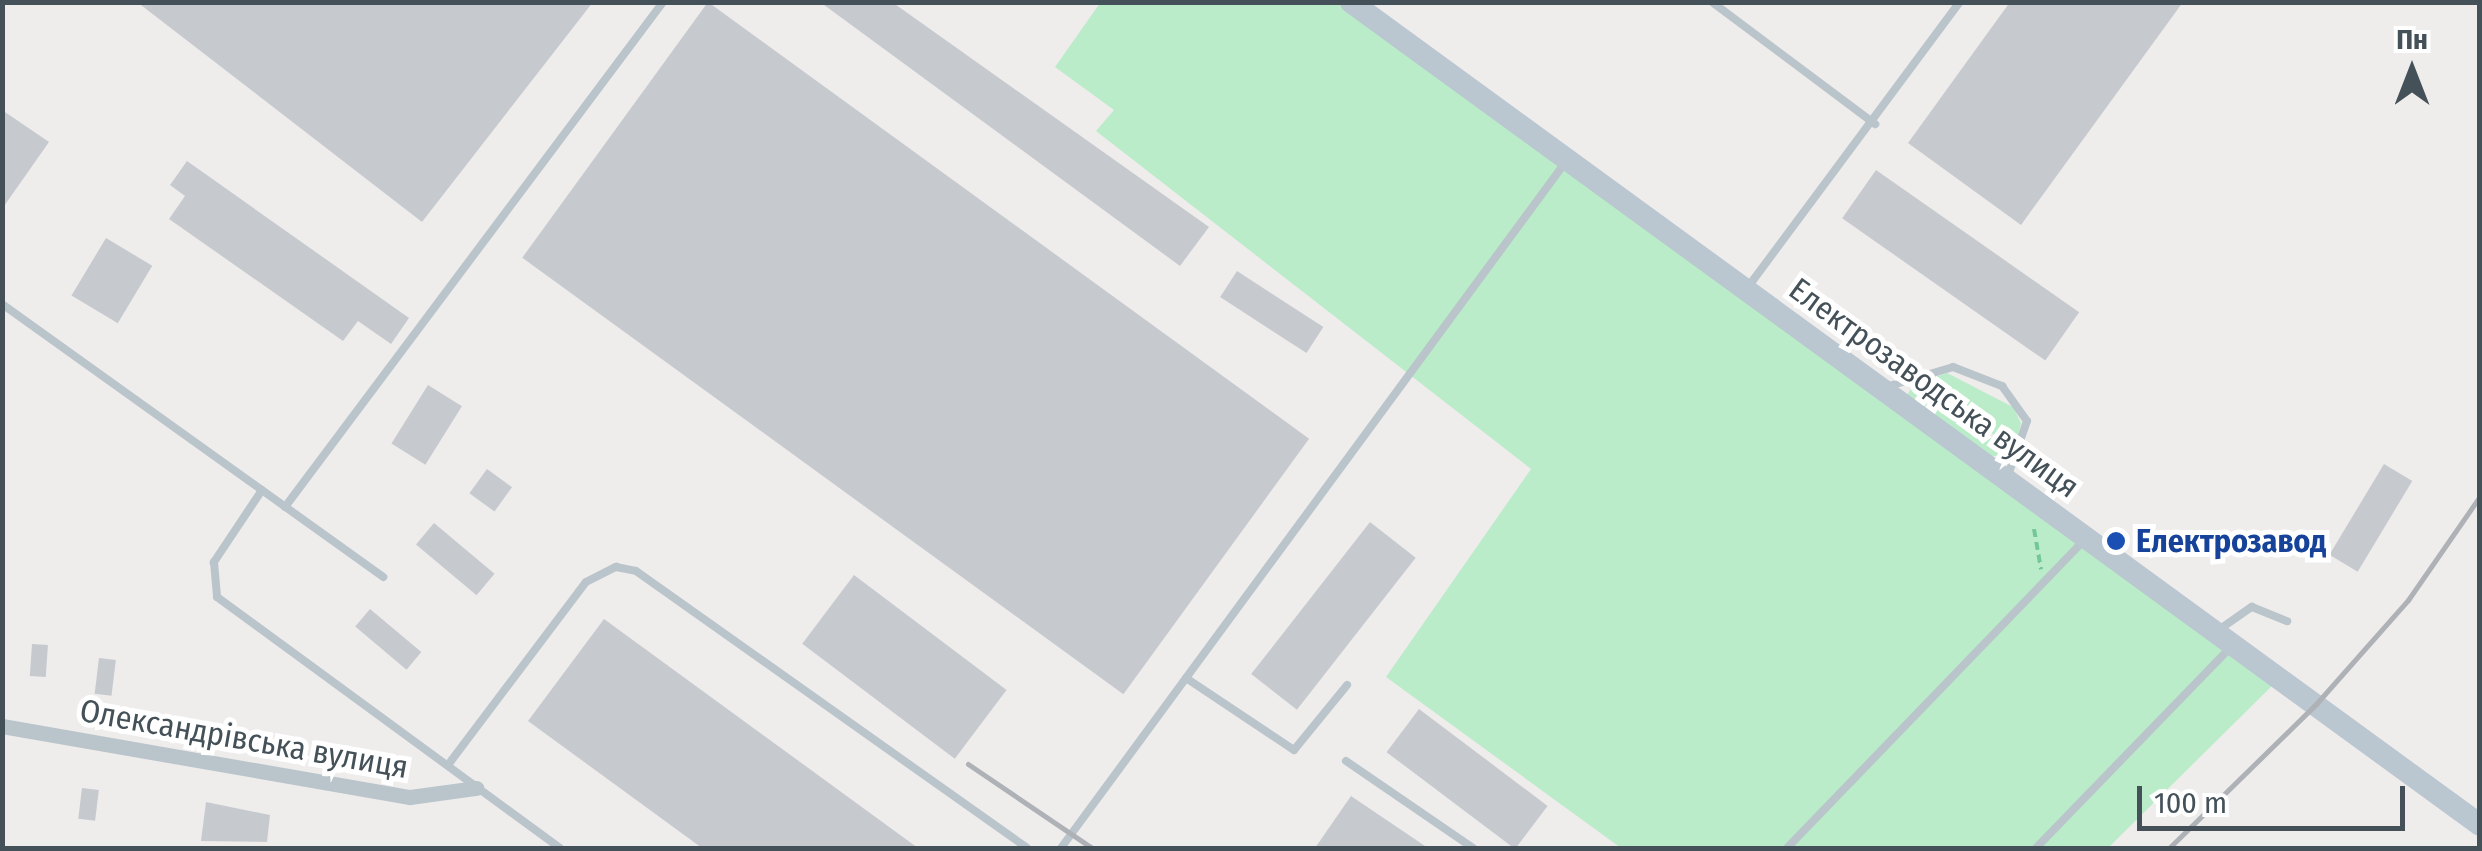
<!DOCTYPE html>
<meta charset="utf-8">
<style>
body{margin:0}
#map{position:relative;width:2482px;height:851px;overflow:hidden;background:#efecec;font-family:"Fira Sans Condensed",sans-serif}
div>[style]{position:absolute}
.green>*{inset:0;background:#bbecc9}
.building>*{inset:0;background:#c6cacf;transform-origin:0 0}
.path>*{height:4px;margin-top:-2px;transform-origin:0;background:repeating-linear-gradient(90deg,#74c897 0 8px,transparent 0 13px)}
.lane>*{height:8px;margin:-4px;padding:0 4px;transform-origin:4px;border-radius:4px;background:#bac5cb}
.street>*{height:15px;margin:-7.5px;padding:0 7.5px;transform-origin:7.5px;border-radius:7.5px;background:#bac5cb}
.secondary>*{height:22px;margin:-11px;padding:0 11px;transform-origin:11px;border-radius:11px;background:#bac6d0}
.rail>*{height:5px;margin:-2.5px;padding:0 2.5px;transform-origin:2.5px;border-radius:2.5px;background:#aeb2b6}
.dots>*{width:28px;height:28px;translate:-50% -50%;box-sizing:border-box;border:5px solid #fff;border-radius:50%}
span{translate:-50% -50%;white-space:nowrap;text-align:center;line-height:1.15;-webkit-text-stroke:10px #fff;paint-order:stroke}
.street-label{font-size:32px;color:#455158}
.transit-label{font-size:32px;color:#164399;font-weight:700}
.left{translate:0 -50%;text-align:left}
.frame{position:absolute;inset:0;border:5px solid #455158;pointer-events:none}
.north{position:absolute;left:2362px;top:20px;width:100px;height:100px;-webkit-text-stroke:8px #fff;paint-order:stroke;rotate:0deg;font-size:28px;font-weight:700;line-height:40px;text-align:center;color:#455158}
.north::after{content:'';display:block;margin:auto;width:35px;height:45px;background:#455158;clip-path:polygon(50% 0,100% 100%,50% 72%,0 100%)}
.scale{position:absolute;left:2137px;top:786px;width:268px;height:45px;box-sizing:border-box;border:5px solid #455158;border-top:0;padding-left:12px;font-size:30px;line-height:35px;white-space:nowrap;color:#455158;-webkit-text-stroke:8px #fff;paint-order:stroke}
</style>
<div id="map">
<div class="green">
<i style="clip-path:polygon(1100px 3px,1351px 3px,2280px 678px,2108px 848px,1621px 848px,1386px 677px,1531px 469px,1096px 131px,1114px 110px,1055px 67px)"></i>
<i style="clip-path:polygon(1947px 373px,2013px 407px,2021px 423px,2015px 449px,1917px 383px)"></i>
<i style="clip-path:polygon(1913px 385px,2013px 453px,1989px 457px,1906px 397px)"></i>
</div>
<div class="building">
<i style="clip-path:polygon(137px 2px,593px 2px,422px 222px)"></i>
<i style="left:708px;top:2px;width:743px;height:316px;rotate:36deg"></i>
<i style="clip-path:polygon(820px 2px,892px 2px,1209px 227px,1180px 266px)"></i>
<i style="clip-path:polygon(2010px 2px,2183px 2px,2021px 225px,1908px 143px)"></i>
<i style="clip-path:polygon(2px 110px,49px 142px,2px 209px)"></i>
<i style="clip-path:polygon(187px 161px,409px 318px,391px 344px,358px 321px,343px 341px,169px 219px,185px 196px,170px 185px)"></i>
<i style="left:1876px;top:170px;width:248px;height:59px;rotate:35deg"></i>
<i style="left:106px;top:238px;width:54px;height:67px;rotate:31deg"></i>
<i style="left:1237px;top:271px;width:103px;height:31px;rotate:33deg"></i>
<i style="left:428px;top:385px;width:40px;height:69px;rotate:32deg"></i>
<i style="left:2384px;top:464px;width:33px;height:106px;rotate:31deg"></i>
<i style="left:487px;top:469px;width:31px;height:30px;rotate:36deg"></i>
<i style="left:1370px;top:522px;width:58px;height:193px;rotate:38deg"></i>
<i style="left:434px;top:523px;width:79px;height:28px;rotate:40deg"></i>
<i style="left:854px;top:575px;width:191px;height:86px;rotate:37deg"></i>
<i style="left:370px;top:609px;width:67px;height:23px;rotate:40deg"></i>
<i style="clip-path:polygon(604px 619px,918px 848px,702px 848px,528px 721px)"></i>
<i style="left:32px;top:644px;width:16px;height:32px;rotate:4deg"></i>
<i style="left:99px;top:658px;width:17px;height:36px;rotate:7deg"></i>
<i style="left:1419px;top:709px;width:161px;height:54px;rotate:37deg"></i>
<i style="left:82px;top:788px;width:17px;height:31px;rotate:7deg"></i>
<i style="clip-path:polygon(1351px 796px,1428px 848px,1315px 848px)"></i>
<i style="clip-path:polygon(206px 802px,270px 815px,267px 842px,201px 841px)"></i>
</div>
<div class="path">
<i style="left:2029px;top:455px;width:53px;rotate:48.8deg"></i>
<i style="left:2034px;top:529px;width:41px;rotate:80.1deg"></i>
</div>
<div class="lane">
<i style="left:1712px;top:2px;width:204px;rotate:36.8deg"></i>
<i style="left:1748px;top:287px;width:355px;rotate:-53.4deg"></i>
<i style="left:2px;top:304px;width:469px;rotate:35.6deg"></i>
<i style="left:1889px;top:386px;width:67px;rotate:-16.5deg"></i>
<i style="left:1953px;top:367px;width:53px;rotate:21.2deg"></i>
<i style="left:2002px;top:386px;width:43px;rotate:54.5deg"></i>
<i style="left:2027px;top:421px;width:60px;rotate:109.3deg"></i>
<i style="left:262px;top:490px;width:87px;rotate:123.7deg"></i>
<i style="left:214px;top:562px;width:35px;rotate:85deg"></i>
<i style="left:217px;top:597px;width:425px;rotate:36.2deg"></i>
<i style="left:285px;top:507px;width:631px;rotate:-53.18deg"></i>
<i style="left:2220px;top:629px;width:39px;rotate:-35deg"></i>
<i style="left:2252px;top:607px;width:38px;rotate:22deg"></i>
<i style="left:1186px;top:678px;width:130px;rotate:33.7deg"></i>
<i style="left:1294px;top:750px;width:84px;rotate:-50.8deg"></i>
<i style="left:1346px;top:761px;width:154px;rotate:34.4deg"></i>
<i style="left:448px;top:765px;width:229px;rotate:-53deg"></i>
<i style="left:586px;top:582px;width:34px;rotate:-27deg"></i>
<i style="left:616px;top:567px;width:20px;rotate:11deg"></i>
<i style="left:636px;top:571px;width:479px;rotate:35.3deg"></i>
<i style="left:1061px;top:848px;width:849px;rotate:-53.67deg"></i>
<i style="left:1787px;top:848px;width:426px;rotate:-46deg"></i>
<i style="left:2036px;top:848px;width:280px;rotate:-45.9deg"></i>
</div>
<div class="street">
<i style="left:2px;top:726px;width:414px;rotate:9.9deg"></i>
<i style="left:410px;top:797px;width:67px;rotate:-7.8deg"></i>
</div>
<div class="secondary">
<i style="left:1351px;top:2px;width:1397px;rotate:36.09deg"></i>
</div>
<div class="rail">
<i style="left:968px;top:764px;width:150px;rotate:34.1deg"></i>
<i style="left:2169px;top:848px;width:206px;rotate:-44.4deg"></i>
<i style="left:2316px;top:704px;width:139px;rotate:-48.5deg"></i>
<i style="left:2408px;top:600px;width:126px;rotate:-55.3deg"></i>
</div>
<div class="dots">
<i style="left:2116px;top:541px;background:#1a4fb4"></i>
</div>
<div class="street-label">
<span style="left:1934px;top:388px;rotate:36deg">Електрозаводська вулиця</span>
<span style="left:244px;top:739px;rotate:10deg">Олександрівська вулиця</span>
</div>
<div class="transit-label">
<span class="left" style="left:2136px;top:541px">Електрозавод</span>
</div>
<div class="frame"></div>
<div class="north">Пн</div>
<div class="scale">100 m</div>
</div>
